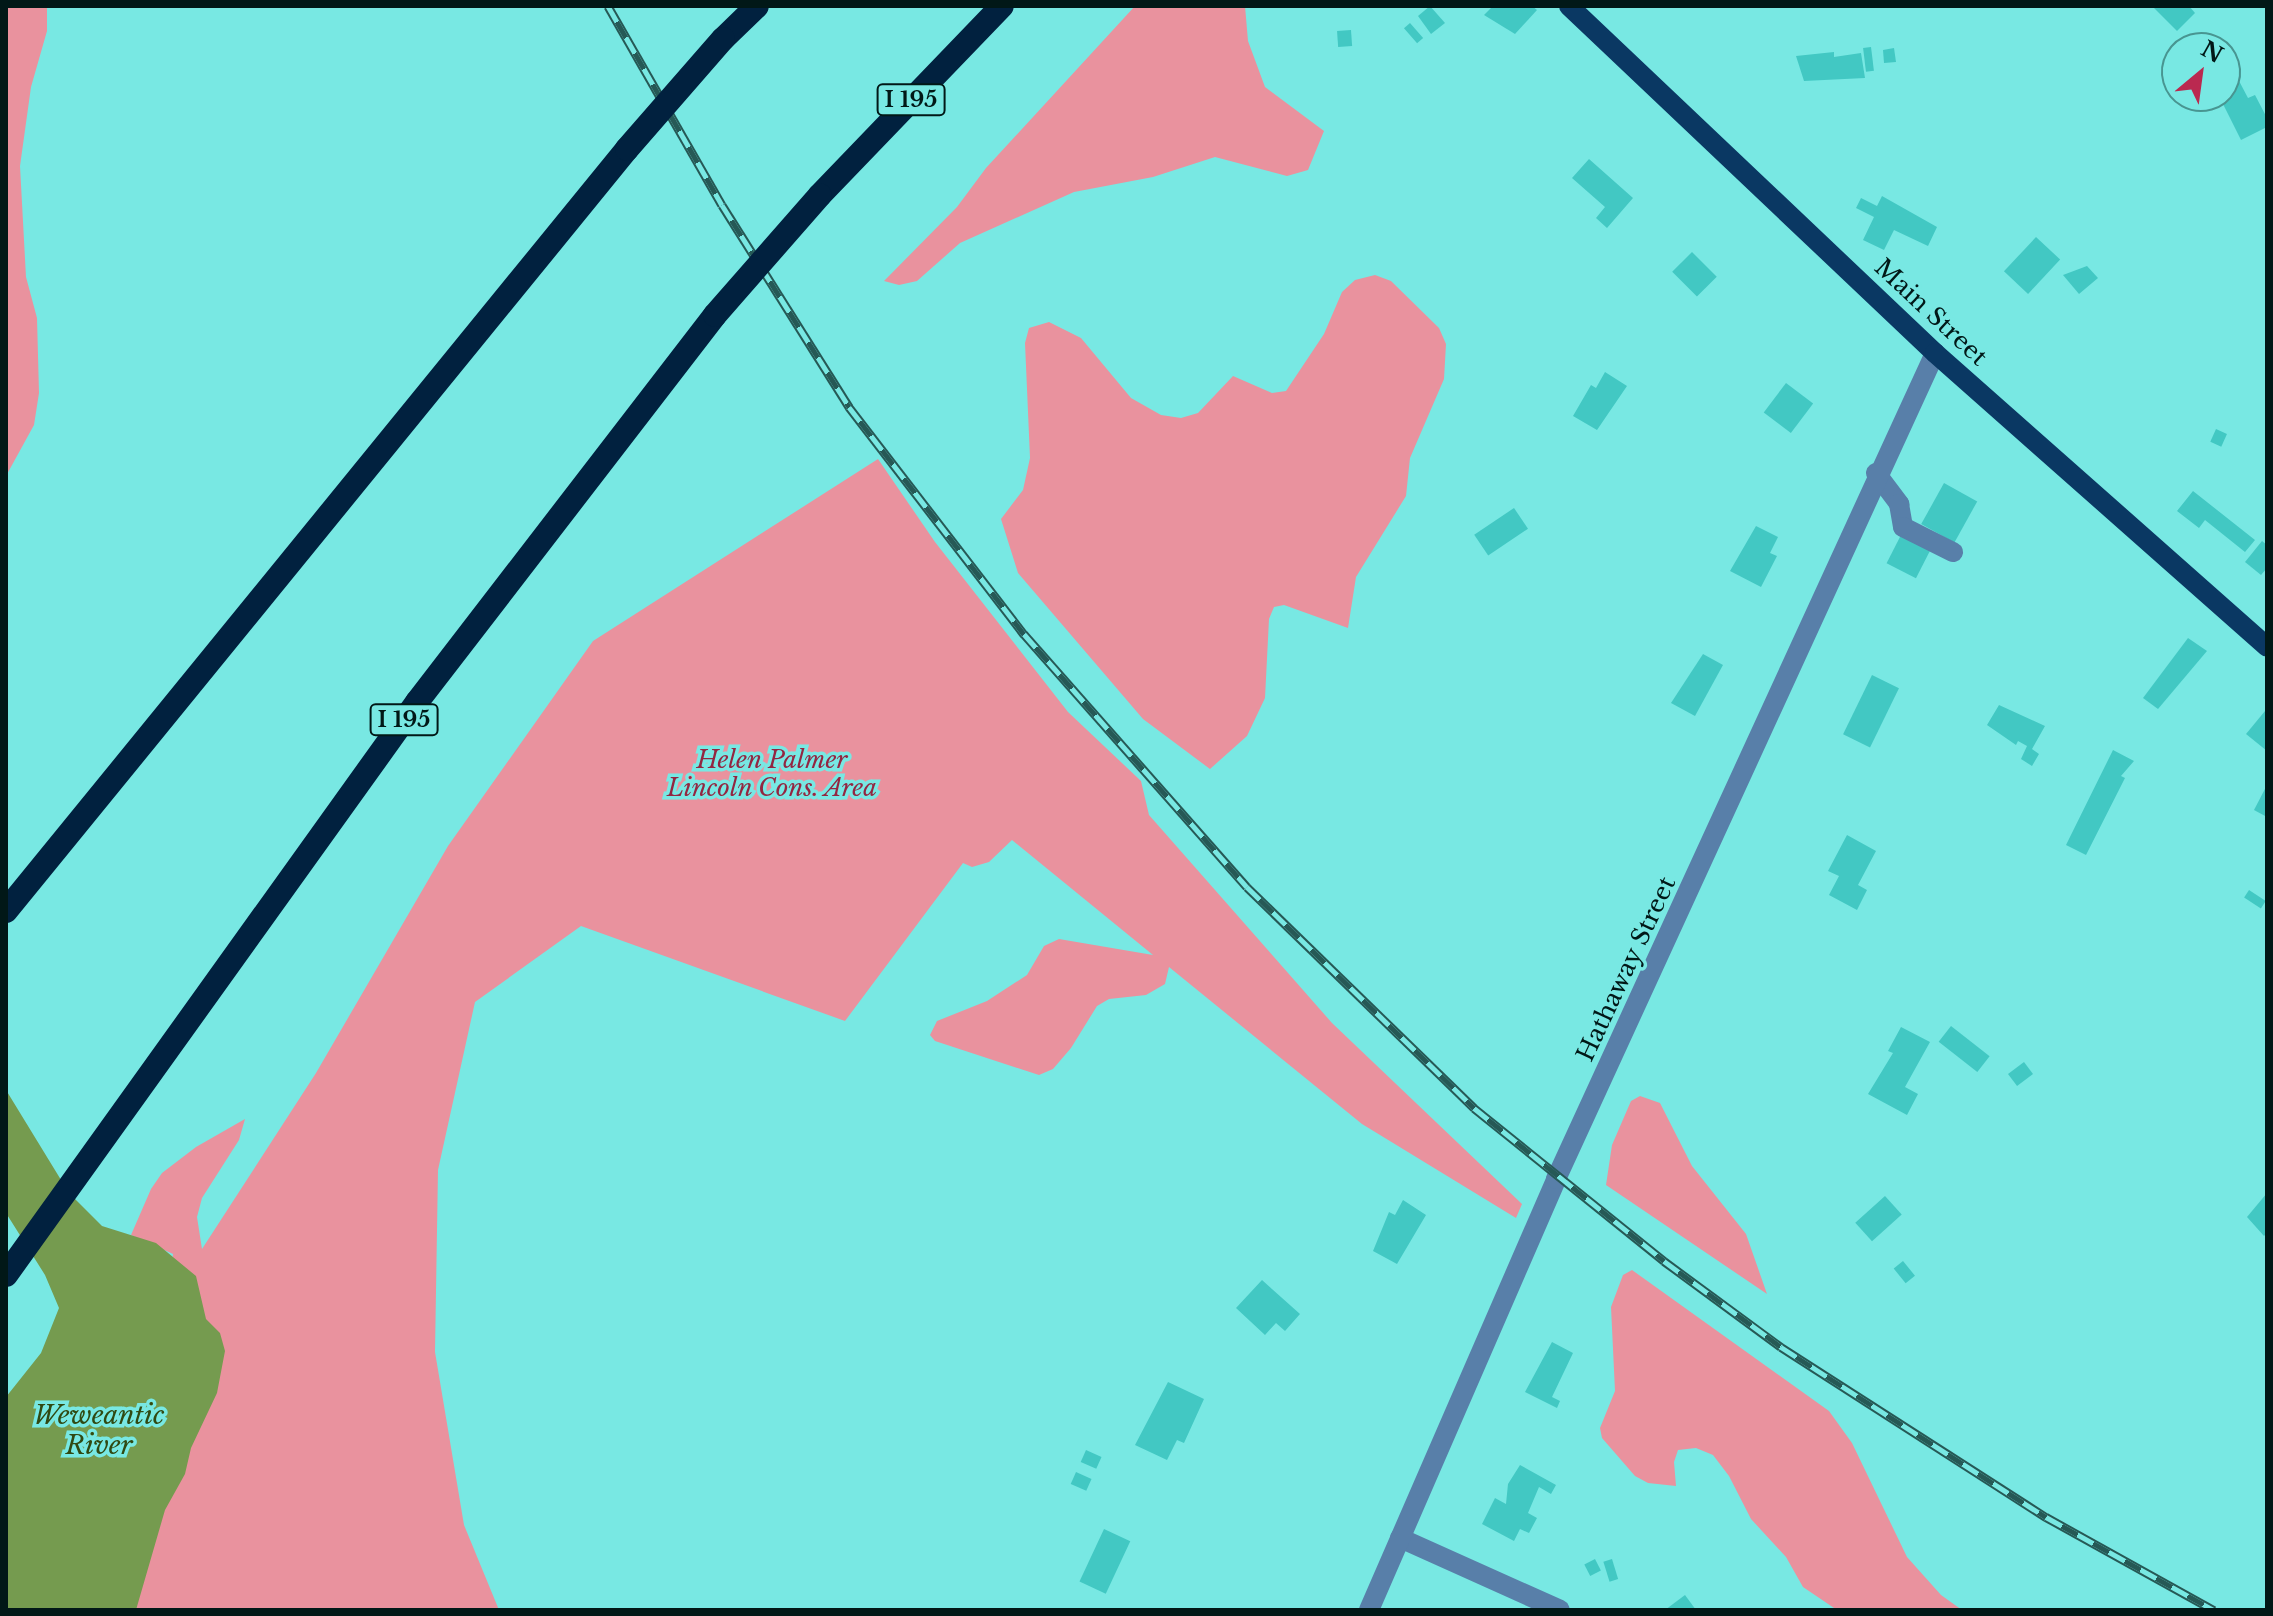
<!DOCTYPE html>
<style>
body{margin:0}
#map{position:relative;width:2273px;height:1616px;overflow:hidden;background:#78e8e3;font-family:"Libre Baskerville",serif}
div>[style]{position:absolute}
.green>*{inset:0;background:#e9929e}
.water>*{inset:0;background:#759b4f}
.building>*{inset:0;background:#42c8c3;transform-origin:0 0}
.minor>*{height:20px;margin:-10px;padding:0 10px;transform-origin:10px;border-radius:10px;background:#587fa9}
.major>*{height:20px;margin:-10px;padding:0 10px;transform-origin:10px;border-radius:10px;background:#0a3863}
.highway>*{height:24px;margin:-12px;padding:0 12px;transform-origin:12px;border-radius:12px;background:#01213f}
.rail>*{height:9px;margin-top:-4.5px;transform-origin:0;background:repeating-linear-gradient(90deg,#78e8e3 0 18px,#265956 0 36px);box-sizing:border-box;border-block:2px solid #265956}
.highway-bridge>*{height:24px;margin:-12px;padding:0 12px;transform-origin:12px;border-radius:12px;background:#01213f}
span{translate:-50% -50%;white-space:nowrap;text-align:center;line-height:1.15;-webkit-text-stroke:7px #78e8e3;paint-order:stroke}
.shield-label span{padding:2px 6px;background:#78e8e3;border:2px solid;border-radius:6px;-webkit-text-stroke-width:0}
.shield-label{font-size:22px;color:#011817;font-weight:700}
.street-label{font-size:24px;color:#011817}
.park-label{font-size:24px;color:#932641;font-style:italic}
.water-label{font-size:26px;color:#304912;font-style:italic}
.frame{position:absolute;inset:0;border:8px solid #011817;pointer-events:none}
.north{position:absolute;left:2161px;top:32px;width:80px;height:80px;box-sizing:border-box;background:#78e8e3;border:2px solid #489591;border-radius:50%;rotate:29deg;font-size:22px;font-weight:700;line-height:32px;text-align:center;color:#011817}
.north::after{content:'';display:block;margin:auto;width:28px;height:36px;background:#ba2950;clip-path:polygon(50% 0,100% 100%,50% 72%,0 100%)}
</style>
<div id="map">
<div class="green">
<i style="clip-path:polygon(6px 6px,47px 6px,47px 31px,31px 87px,20px 166px,26px 277px,37px 318px,39px 393px,34px 425px,6px 476px)"></i>
<i style="clip-path:polygon(1135px 6px,1245px 6px,1248px 41px,1265px 87px,1324px 131px,1308px 170px,1287px 176px,1215px 157px,1153px 177px,1074px 192px,960px 243px,917px 281px,899px 285px,884px 281px,957px 207px,986px 168px)"></i>
<i style="clip-path:polygon(1375px 275px,1391px 281px,1439px 328px,1446px 344px,1444px 379px,1410px 458px,1406px 496px,1356px 577px,1348px 628px,1284px 605px,1274px 607px,1269px 619px,1265px 698px,1247px 736px,1210px 769px,1143px 719px,1018px 573px,1001px 519px,1023px 490px,1030px 458px,1025px 343px,1029px 328px,1049px 322px,1081px 338px,1131px 398px,1161px 415px,1181px 418px,1198px 413px,1233px 376px,1272px 393px,1286px 391px,1324px 334px,1342px 292px,1355px 280px)"></i>
<i style="clip-path:polygon(878px 459px,935px 542px,1068px 712px,1141px 781px,1149px 815px,1332px 1023px,1522px 1204px,1516px 1218px,1362px 1124px,1169px 967px,1165px 984px,1146px 995px,1109px 999px,1097px 1006px,1071px 1048px,1053px 1069px,1039px 1075px,935px 1041px,930px 1035px,937px 1021px,987px 1001px,1027px 975px,1044px 946px,1059px 939px,1153px 955px,1012px 840px,989px 862px,972px 867px,963px 863px,845px 1021px,581px 926px,475px 1002px,438px 1170px,435px 1352px,464px 1525px,499px 1610px,123px 1610px,173px 1254px,131px 1235px,151px 1189px,162px 1173px,196px 1147px,245px 1119px,239px 1140px,202px 1198px,197px 1217px,202px 1249px,316px 1073px,448px 846px,593px 641px)"></i>
<i style="clip-path:polygon(1640px 1096px,1660px 1103px,1692px 1166px,1746px 1234px,1767px 1294px,1606px 1185px,1612px 1145px,1631px 1101px)"></i>
<i style="clip-path:polygon(1632px 1270px,1829px 1411px,1852px 1443px,1907px 1557px,1941px 1595px,1962px 1610px,1837px 1610px,1803px 1587px,1786px 1557px,1751px 1519px,1729px 1476px,1713px 1455px,1696px 1448px,1678px 1450px,1674px 1462px,1676px 1486px,1648px 1483px,1635px 1476px,1602px 1438px,1600px 1428px,1615px 1391px,1611px 1307px,1623px 1275px)"></i>
</div>
<div class="water">
<i style="clip-path:polygon(6px 1090px,69px 1193px,102px 1226px,156px 1243px,196px 1276px,206px 1319px,220px 1333px,225px 1351px,217px 1393px,191px 1448px,185px 1474px,165px 1510px,136px 1610px,6px 1610px,6px 1397px,41px 1353px,59px 1308px,45px 1275px,6px 1213px)"></i>
</div>
<div class="building">
<i style="clip-path:polygon(1430px 6px,1445px 23px,1431px 34px,1418px 16px)"></i>
<i style="clip-path:polygon(1493px 6px,1532px 6px,1537px 10px,1515px 34px,1484px 15px)"></i>
<i style="clip-path:polygon(2152px 6px,2189px 6px,2195px 13px,2177px 31px)"></i>
<i style="left:1410px;top:23px;width:20px;height:8px;rotate:49deg"></i>
<i style="left:1351px;top:30px;width:16px;height:14px;rotate:86deg"></i>
<i style="left:1871px;top:47px;width:24px;height:8px;rotate:83deg"></i>
<i style="clip-path:polygon(1894px 48px,1896px 62px,1884px 63px,1883px 50px)"></i>
<i style="clip-path:polygon(1834px 52px,1834px 57px,1861px 53px,1865px 78px,1804px 81px,1796px 56px)"></i>
<i style="clip-path:polygon(2238px 79px,2248px 98px,2255px 95px,2267px 118px,2267px 127px,2241px 140px,2219px 96px,2225px 96px,2225px 86px)"></i>
<i style="clip-path:polygon(1589px 159px,1633px 198px,1607px 228px,1596px 218px,1605px 207px,1572px 178px)"></i>
<i style="clip-path:polygon(1882px 196px,1937px 227px,1928px 246px,1894px 230px,1884px 250px,1863px 240px,1874px 217px,1856px 208px,1861px 198px,1877px 206px)"></i>
<i style="left:2036px;top:237px;width:33px;height:47px;rotate:43deg"></i>
<i style="left:1692px;top:252px;width:35px;height:28px;rotate:45deg"></i>
<i style="clip-path:polygon(2087px 266px,2098px 278px,2079px 294px,2063px 275px)"></i>
<i style="clip-path:polygon(1605px 372px,1627px 386px,1597px 430px,1573px 416px,1591px 385px,1596px 388px)"></i>
<i style="left:1786px;top:383px;width:34px;height:37px;rotate:37deg"></i>
<i style="left:2216px;top:429px;width:12px;height:14px;rotate:24deg"></i>
<i style="left:1944px;top:483px;width:38px;height:47px;rotate:29deg"></i>
<i style="clip-path:polygon(2193px 491px,2255px 540px,2245px 552px,2205px 520px,2199px 528px,2177px 511px)"></i>
<i style="left:1514px;top:508px;width:25px;height:48px;rotate:56deg"></i>
<i style="clip-path:polygon(1756px 526px,1778px 537px,1770px 553px,1777px 556px,1761px 587px,1730px 571px)"></i>
<i style="left:1902px;top:533px;width:33px;height:34px;rotate:27deg"></i>
<i style="clip-path:polygon(2262px 541px,2267px 545px,2267px 568px,2261px 575px,2245px 562px)"></i>
<i style="clip-path:polygon(2188px 638px,2207px 651px,2158px 709px,2143px 698px)"></i>
<i style="clip-path:polygon(1703px 654px,1723px 665px,1695px 716px,1671px 703px)"></i>
<i style="left:1872px;top:675px;width:30px;height:66px;rotate:26deg"></i>
<i style="clip-path:polygon(1999px 705px,2045px 726px,2032px 749px,2039px 754px,2032px 766px,2021px 759px,2027px 746px,2018px 741px,2016px 745px,1987px 725px)"></i>
<i style="clip-path:polygon(2265px 711px,2267px 712px,2267px 751px,2246px 734px)"></i>
<i style="clip-path:polygon(2113px 750px,2134px 761px,2121px 776px,2125px 778px,2086px 855px,2066px 845px)"></i>
<i style="clip-path:polygon(2267px 785px,2267px 817px,2254px 810px)"></i>
<i style="clip-path:polygon(1847px 835px,1876px 851px,1858px 885px,1867px 890px,1857px 910px,1829px 895px,1839px 876px,1828px 871px)"></i>
<i style="left:2249px;top:890px;width:20px;height:9px;rotate:33deg"></i>
<i style="left:1951px;top:1026px;width:49px;height:20px;rotate:38deg"></i>
<i style="clip-path:polygon(1901px 1027px,1930px 1042px,1905px 1087px,1918px 1094px,1907px 1115px,1868px 1094px,1893px 1053px,1888px 1051px)"></i>
<i style="left:2024px;top:1062px;width:15px;height:20px;rotate:53deg"></i>
<i style="clip-path:polygon(2267px 1193px,2267px 1233px,2264px 1236px,2247px 1217px)"></i>
<i style="left:1885px;top:1196px;width:25px;height:40px;rotate:48deg"></i>
<i style="clip-path:polygon(1403px 1200px,1426px 1215px,1397px 1264px,1373px 1251px,1389px 1212px,1395px 1215px)"></i>
<i style="left:1903px;top:1261px;width:19px;height:12px;rotate:51deg"></i>
<i style="clip-path:polygon(1262px 1280px,1300px 1314px,1285px 1331px,1276px 1323px,1265px 1335px,1236px 1308px)"></i>
<i style="clip-path:polygon(1552px 1342px,1573px 1353px,1552px 1397px,1560px 1401px,1557px 1408px,1525px 1392px)"></i>
<i style="clip-path:polygon(1168px 1382px,1204px 1399px,1184px 1443px,1177px 1440px,1167px 1460px,1135px 1445px)"></i>
<i style="left:1086px;top:1450px;width:17px;height:13px;rotate:24deg"></i>
<i style="clip-path:polygon(1520px 1465px,1556px 1485px,1551px 1494px,1539px 1487px,1528px 1513px,1537px 1518px,1529px 1533px,1520px 1529px,1514px 1541px,1482px 1524px,1495px 1498px,1506px 1504px,1508px 1484px)"></i>
<i style="left:1076px;top:1472px;width:17px;height:13px;rotate:24deg"></i>
<i style="left:1104px;top:1529px;width:29px;height:58px;rotate:25deg"></i>
<i style="left:1595px;top:1559px;width:13px;height:12px;rotate:63deg"></i>
<i style="left:1612px;top:1559px;width:21px;height:9px;rotate:73deg"></i>
<i style="clip-path:polygon(1685px 1595px,1696px 1610px,1665px 1610px)"></i>
</div>
<div class="minor">
<i style="left:1876px;top:473px;width:39px;rotate:53deg"></i>
<i style="left:1899px;top:504px;width:23px;rotate:80deg"></i>
<i style="left:1903px;top:527px;width:56px;rotate:26.6deg"></i>
<i style="left:1400px;top:1538px;width:175px;rotate:24.2deg"></i>
<i style="left:1369px;top:1610px;width:470px;rotate:-66.5deg"></i>
<i style="left:1556px;top:1179px;width:909px;rotate:-65.35deg"></i>
</div>
<div class="major">
<i style="left:1569px;top:6px;width:504px;rotate:43.47deg"></i>
<i style="left:1935px;top:353px;width:443px;rotate:41.5deg"></i>
</div>
<div class="highway">
<i style="left:723px;top:39px;width:47px;rotate:-44.1deg"></i>
<i style="left:820px;top:195px;width:262px;rotate:-46.1deg"></i>
<i style="left:6px;top:911px;width:983px;rotate:-50.82deg"></i>
<i style="left:6px;top:1275px;width:705px;rotate:-54.35deg"></i>
<i style="left:417px;top:702px;width:488px;rotate:-52.4deg"></i>
</div>
<div class="rail">
<i style="left:608px;top:6px;width:229px;rotate:60.2deg"></i>
<i style="left:722px;top:205px;width:239px;rotate:57.8deg"></i>
<i style="left:849px;top:407px;width:287px;rotate:52.4deg"></i>
<i style="left:1024px;top:634px;width:337px;rotate:48.6deg"></i>
<i style="left:1247px;top:887px;width:317px;rotate:44.2deg"></i>
<i style="left:1474px;top:1108px;width:244px;rotate:38.8deg"></i>
<i style="left:1664px;top:1261px;width:145px;rotate:36.3deg"></i>
<i style="left:1781px;top:1347px;width:315px;rotate:32.7deg"></i>
<i style="left:2046px;top:1517px;width:192px;rotate:29deg"></i>
</div>
<div class="highway-bridge">
<i style="left:627px;top:149px;width:146px;rotate:-48.9deg"></i>
<i style="left:715px;top:315px;width:159px;rotate:-48.8deg"></i>
</div>
<div class="shield-label">
<span style="left:911px;top:100px">I 195</span>
<span style="left:404px;top:720px">I 195</span>
</div>
<div class="street-label">
<span style="left:1931px;top:312px;rotate:43deg">Main Street</span>
<span style="left:1626px;top:969px;rotate:-65deg">Hathaway Street</span>
</div>
<div class="park-label">
<span style="left:772px;top:774px">Helen Palmer<br>Lincoln Cons. Area</span>
</div>
<div class="water-label">
<span style="left:99px;top:1431px">Weweantic<br>River</span>
</div>
<div class="frame"></div>
<div class="north">N</div>
</div>
